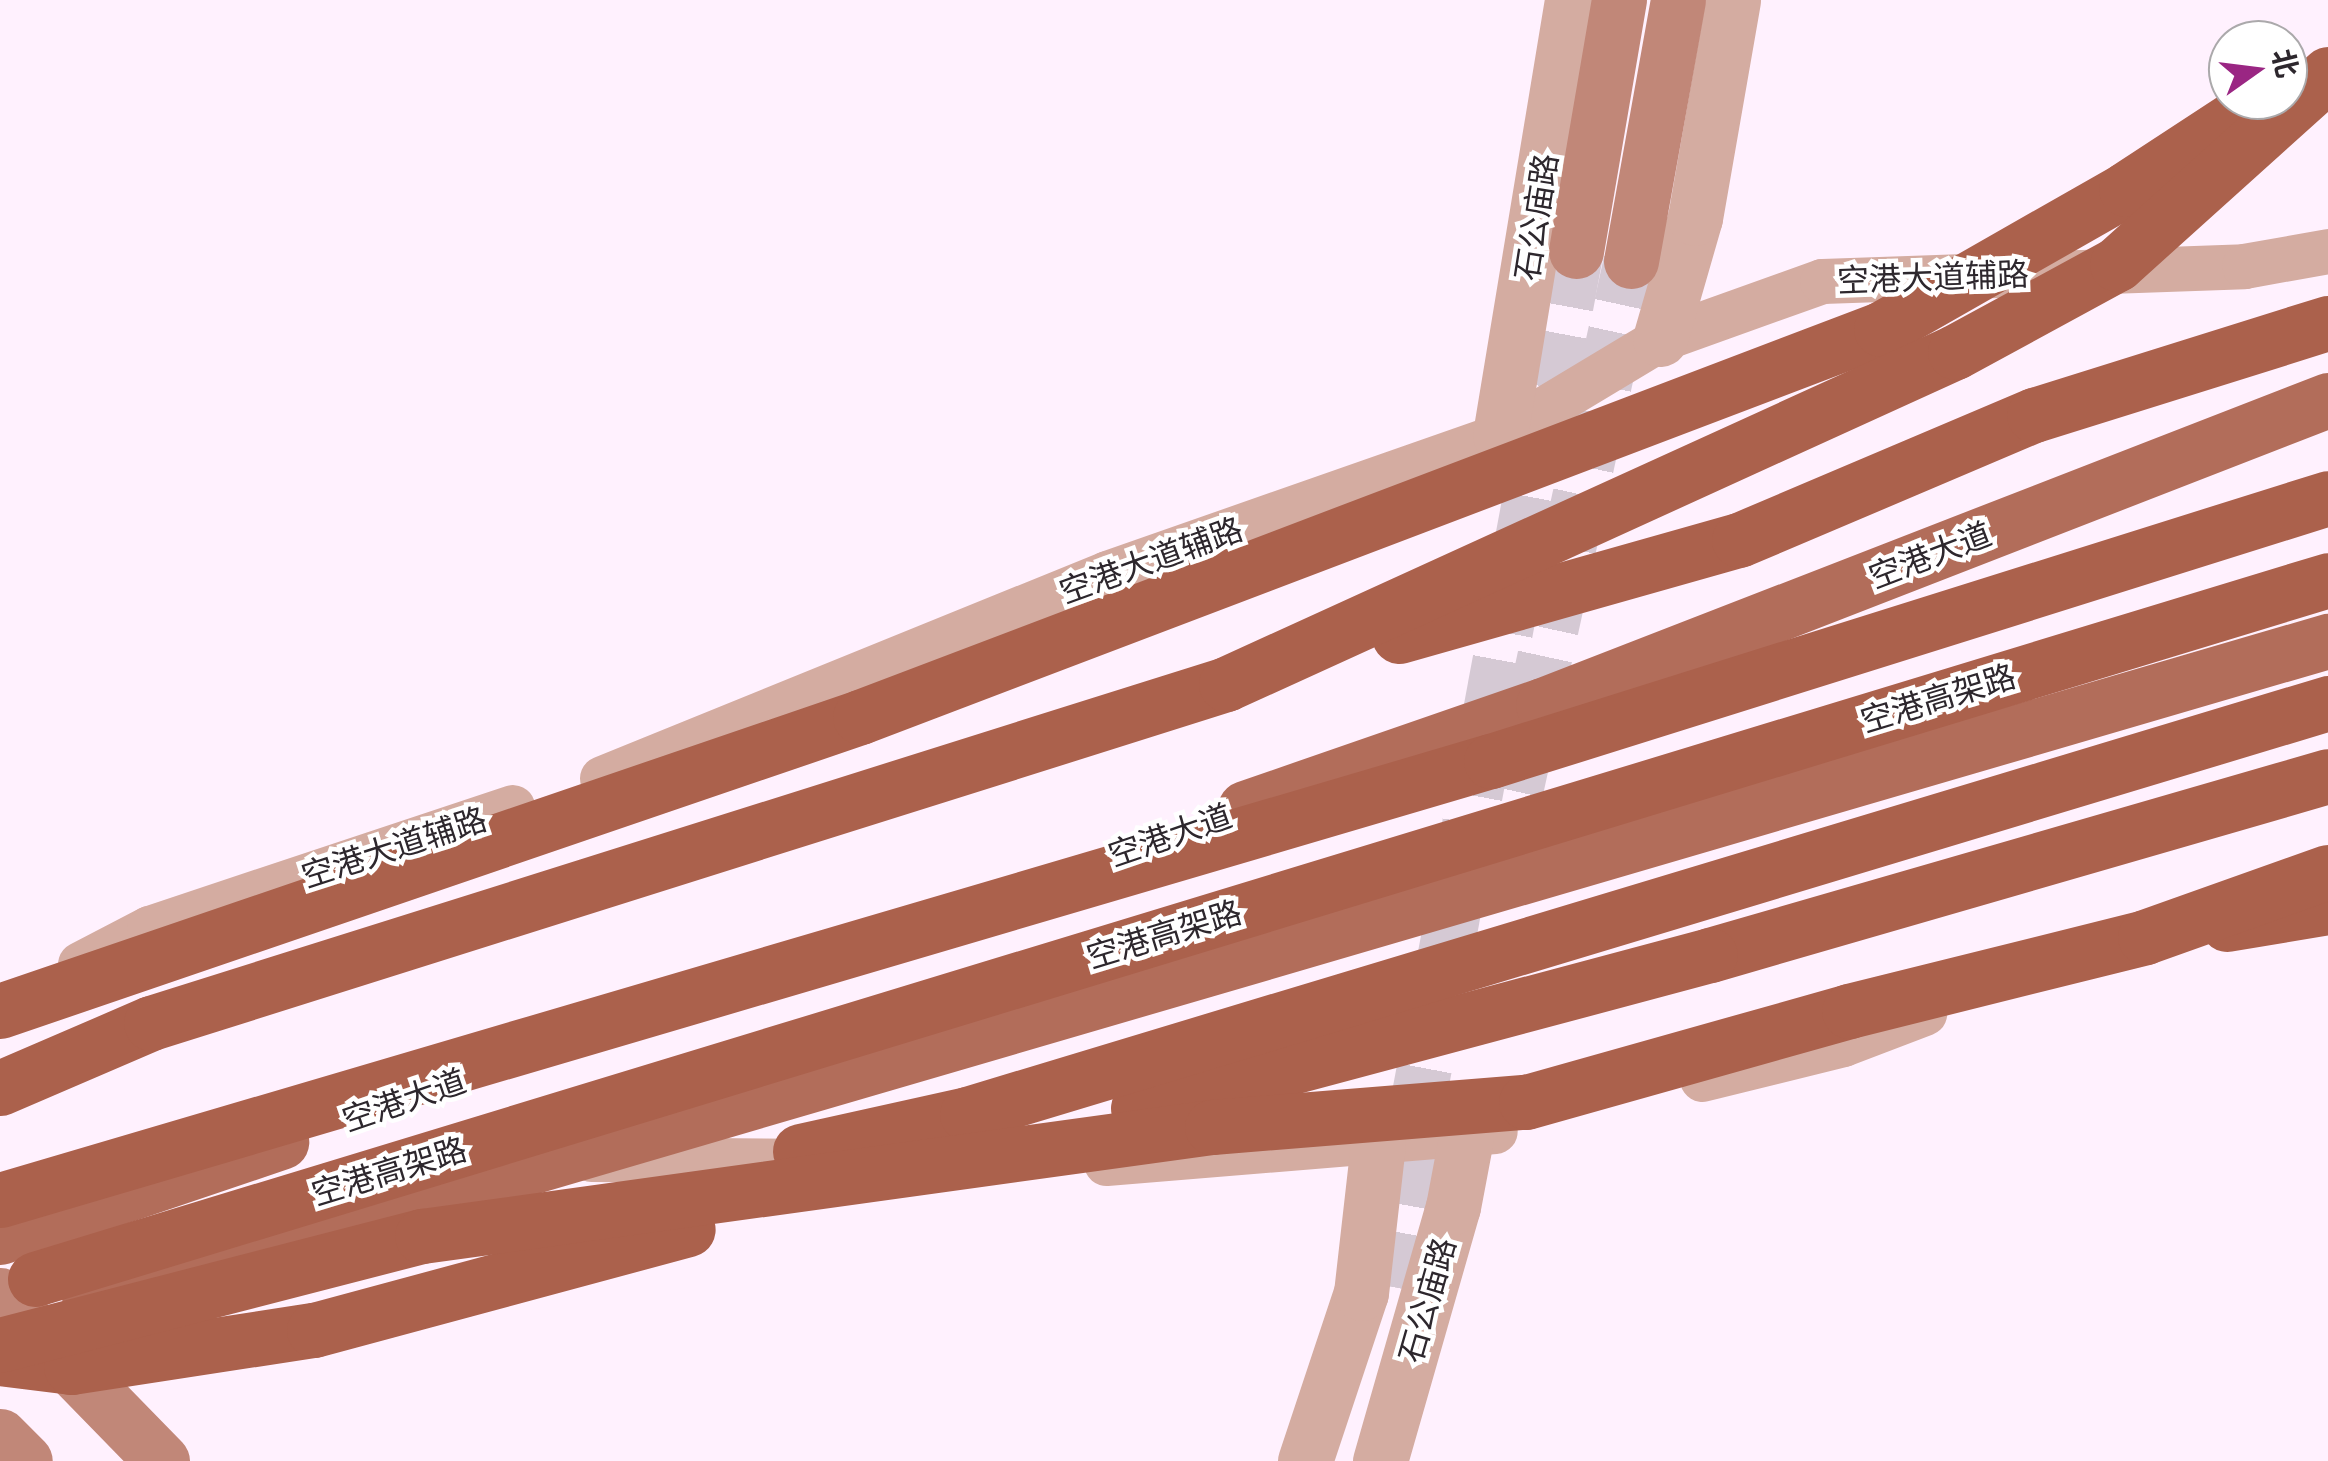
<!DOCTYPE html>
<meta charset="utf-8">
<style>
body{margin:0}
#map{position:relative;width:2328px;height:1461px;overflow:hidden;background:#fff1fe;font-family:Quicksand,"Noto Sans SC",sans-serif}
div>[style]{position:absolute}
.secondary-tunnel>*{height:55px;margin-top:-27.5px;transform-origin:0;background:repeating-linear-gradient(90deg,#d5c9d4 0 55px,transparent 0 83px)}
.minor>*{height:45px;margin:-22.5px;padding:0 22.5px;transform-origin:22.5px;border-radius:22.5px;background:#d4aca1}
.tertiary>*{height:55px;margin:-27.5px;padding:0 27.5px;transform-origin:27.5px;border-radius:27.5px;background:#d4aca1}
.secondary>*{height:55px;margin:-27.5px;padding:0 27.5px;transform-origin:27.5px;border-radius:27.5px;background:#c18778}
.primary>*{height:55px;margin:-27.5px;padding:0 27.5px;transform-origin:27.5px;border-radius:27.5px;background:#b26d5a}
.trunk>*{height:55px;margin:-27.5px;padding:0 27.5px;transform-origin:27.5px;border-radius:27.5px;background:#ab614c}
.trunk-bridge>*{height:55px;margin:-27.5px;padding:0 27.5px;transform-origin:27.5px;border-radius:27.5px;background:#ab614c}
span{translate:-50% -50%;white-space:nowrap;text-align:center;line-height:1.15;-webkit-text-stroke:9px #fff;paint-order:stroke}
.street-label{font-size:32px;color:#2d272d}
.north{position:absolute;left:2208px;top:20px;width:100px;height:100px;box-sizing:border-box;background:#fff;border:2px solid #aba9ab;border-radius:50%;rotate:76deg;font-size:28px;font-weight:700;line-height:40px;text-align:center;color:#2d272d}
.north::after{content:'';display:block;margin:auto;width:35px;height:45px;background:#9a2683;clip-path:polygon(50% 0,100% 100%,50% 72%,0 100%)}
</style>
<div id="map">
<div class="secondary-tunnel">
<i style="left:1498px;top:872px;width:625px;rotate:-77.72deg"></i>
<i style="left:1384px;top:1285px;width:1052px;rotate:-79.48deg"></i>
</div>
<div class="minor">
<i style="left:602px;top:778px;width:545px;rotate:-22.09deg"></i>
<i style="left:1107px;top:573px;width:417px;rotate:-19.3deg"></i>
<i style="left:1500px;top:435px;width:187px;rotate:-31deg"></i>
<i style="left:1660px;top:339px;width:172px;rotate:-19.7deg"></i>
<i style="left:1822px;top:281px;width:422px;rotate:-2deg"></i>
<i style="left:2244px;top:266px;width:85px;rotate:-10.1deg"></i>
<i style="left:80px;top:964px;width:78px;rotate:-27.6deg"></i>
<i style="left:149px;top:928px;width:383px;rotate:-18.4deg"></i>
<i style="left:1702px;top:1079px;width:145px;rotate:-13.9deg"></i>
<i style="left:1843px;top:1044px;width:87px;rotate:-20.9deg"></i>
<i style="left:591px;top:1159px;width:236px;rotate:0.5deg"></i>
<i style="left:1106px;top:1163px;width:390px;rotate:-4.7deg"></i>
</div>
<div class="tertiary">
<i style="left:1660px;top:339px;width:126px;rotate:-73.9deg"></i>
<i style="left:1695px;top:218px;width:221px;rotate:-80.1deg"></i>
<i style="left:1500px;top:435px;width:441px;rotate:-80.6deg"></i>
<i style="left:1305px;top:1461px;width:177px;rotate:-71.6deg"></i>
<i style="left:1361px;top:1293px;width:150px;rotate:-83.5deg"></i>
<i style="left:1380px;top:1461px;width:264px;rotate:-74deg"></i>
<i style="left:1453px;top:1207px;width:70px;rotate:-79.3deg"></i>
</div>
<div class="secondary">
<i style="left:1576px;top:251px;width:255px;rotate:-80.3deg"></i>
<i style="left:1631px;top:261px;width:265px;rotate:-79.8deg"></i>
<i style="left:0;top:1295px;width:232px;rotate:45.7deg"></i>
<i style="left:0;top:1436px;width:35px;rotate:45deg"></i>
</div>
<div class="primary">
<i style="left:1245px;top:808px;width:315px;rotate:-19.1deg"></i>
<i style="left:1543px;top:705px;width:842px;rotate:-21.23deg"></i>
<i style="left:0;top:1237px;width:297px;rotate:-18.7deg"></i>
<i style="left:89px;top:1296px;width:2333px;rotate:-16.31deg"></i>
</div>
<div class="trunk">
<i style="left:2227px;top:924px;width:102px;rotate:-9.6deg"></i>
<i style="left:1710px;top:955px;width:643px;rotate:-16.15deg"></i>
<i style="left:0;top:1011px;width:909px;rotate:-18.87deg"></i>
<i style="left:0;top:1088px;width:164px;rotate:-23.3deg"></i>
<i style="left:0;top:1358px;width:72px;rotate:7.2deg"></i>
<i style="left:71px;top:1367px;width:246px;rotate:-8.7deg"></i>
</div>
<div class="trunk-bridge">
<i style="left:1399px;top:636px;width:353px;rotate:-15.8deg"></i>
<i style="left:1739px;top:540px;width:320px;rotate:-23deg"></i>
<i style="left:2034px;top:415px;width:308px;rotate:-17.4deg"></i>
<i style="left:860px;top:717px;width:1092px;rotate:-20.81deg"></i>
<i style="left:1881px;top:329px;width:282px;rotate:-29.7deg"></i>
<i style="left:2126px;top:189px;width:142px;rotate:-33.2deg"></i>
<i style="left:151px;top:1023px;width:1127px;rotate:-17.5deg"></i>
<i style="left:1226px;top:684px;width:801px;rotate:-24.49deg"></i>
<i style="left:1955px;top:352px;width:184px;rotate:-28.5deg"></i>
<i style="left:2117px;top:264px;width:284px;rotate:-42deg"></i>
<i style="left:1138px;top:1108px;width:592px;rotate:-14.98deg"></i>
<i style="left:800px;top:1151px;width:171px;rotate:-12.5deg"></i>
<i style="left:967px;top:1114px;width:1422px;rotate:-16.8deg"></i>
<i style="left:0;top:1200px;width:1554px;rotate:-16.41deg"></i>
<i style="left:1491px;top:761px;width:877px;rotate:-17.44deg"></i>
<i style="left:35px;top:1279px;width:2397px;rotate:-16.95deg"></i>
<i style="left:314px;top:1330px;width:387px;rotate:-15.1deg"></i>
<i style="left:0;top:1345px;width:436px;rotate:-14.5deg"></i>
<i style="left:422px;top:1236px;width:797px;rotate:-7.86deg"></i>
<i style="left:1212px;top:1127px;width:315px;rotate:-4.6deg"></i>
<i style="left:1526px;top:1102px;width:336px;rotate:-15.7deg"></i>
<i style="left:1849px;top:1011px;width:305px;rotate:-14deg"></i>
<i style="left:2145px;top:937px;width:194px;rotate:-19.6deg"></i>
</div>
<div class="street-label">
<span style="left:1536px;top:217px;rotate:-81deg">石公庙路</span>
<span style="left:1933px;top:277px;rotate:-2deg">空港大道辅路</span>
<span style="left:1930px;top:555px;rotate:-21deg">空港大道</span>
<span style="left:1151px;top:560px;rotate:-20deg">空港大道辅路</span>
<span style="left:1938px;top:698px;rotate:-17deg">空港高架路</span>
<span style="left:1170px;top:835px;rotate:-19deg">空港大道</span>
<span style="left:394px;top:847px;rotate:-18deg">空港大道辅路</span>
<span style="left:1164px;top:934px;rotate:-17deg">空港高架路</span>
<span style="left:404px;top:1100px;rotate:-19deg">空港大道</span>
<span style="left:389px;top:1171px;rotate:-17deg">空港高架路</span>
<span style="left:1427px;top:1300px;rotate:-74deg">石公庙路</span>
</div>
<div class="north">北</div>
</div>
